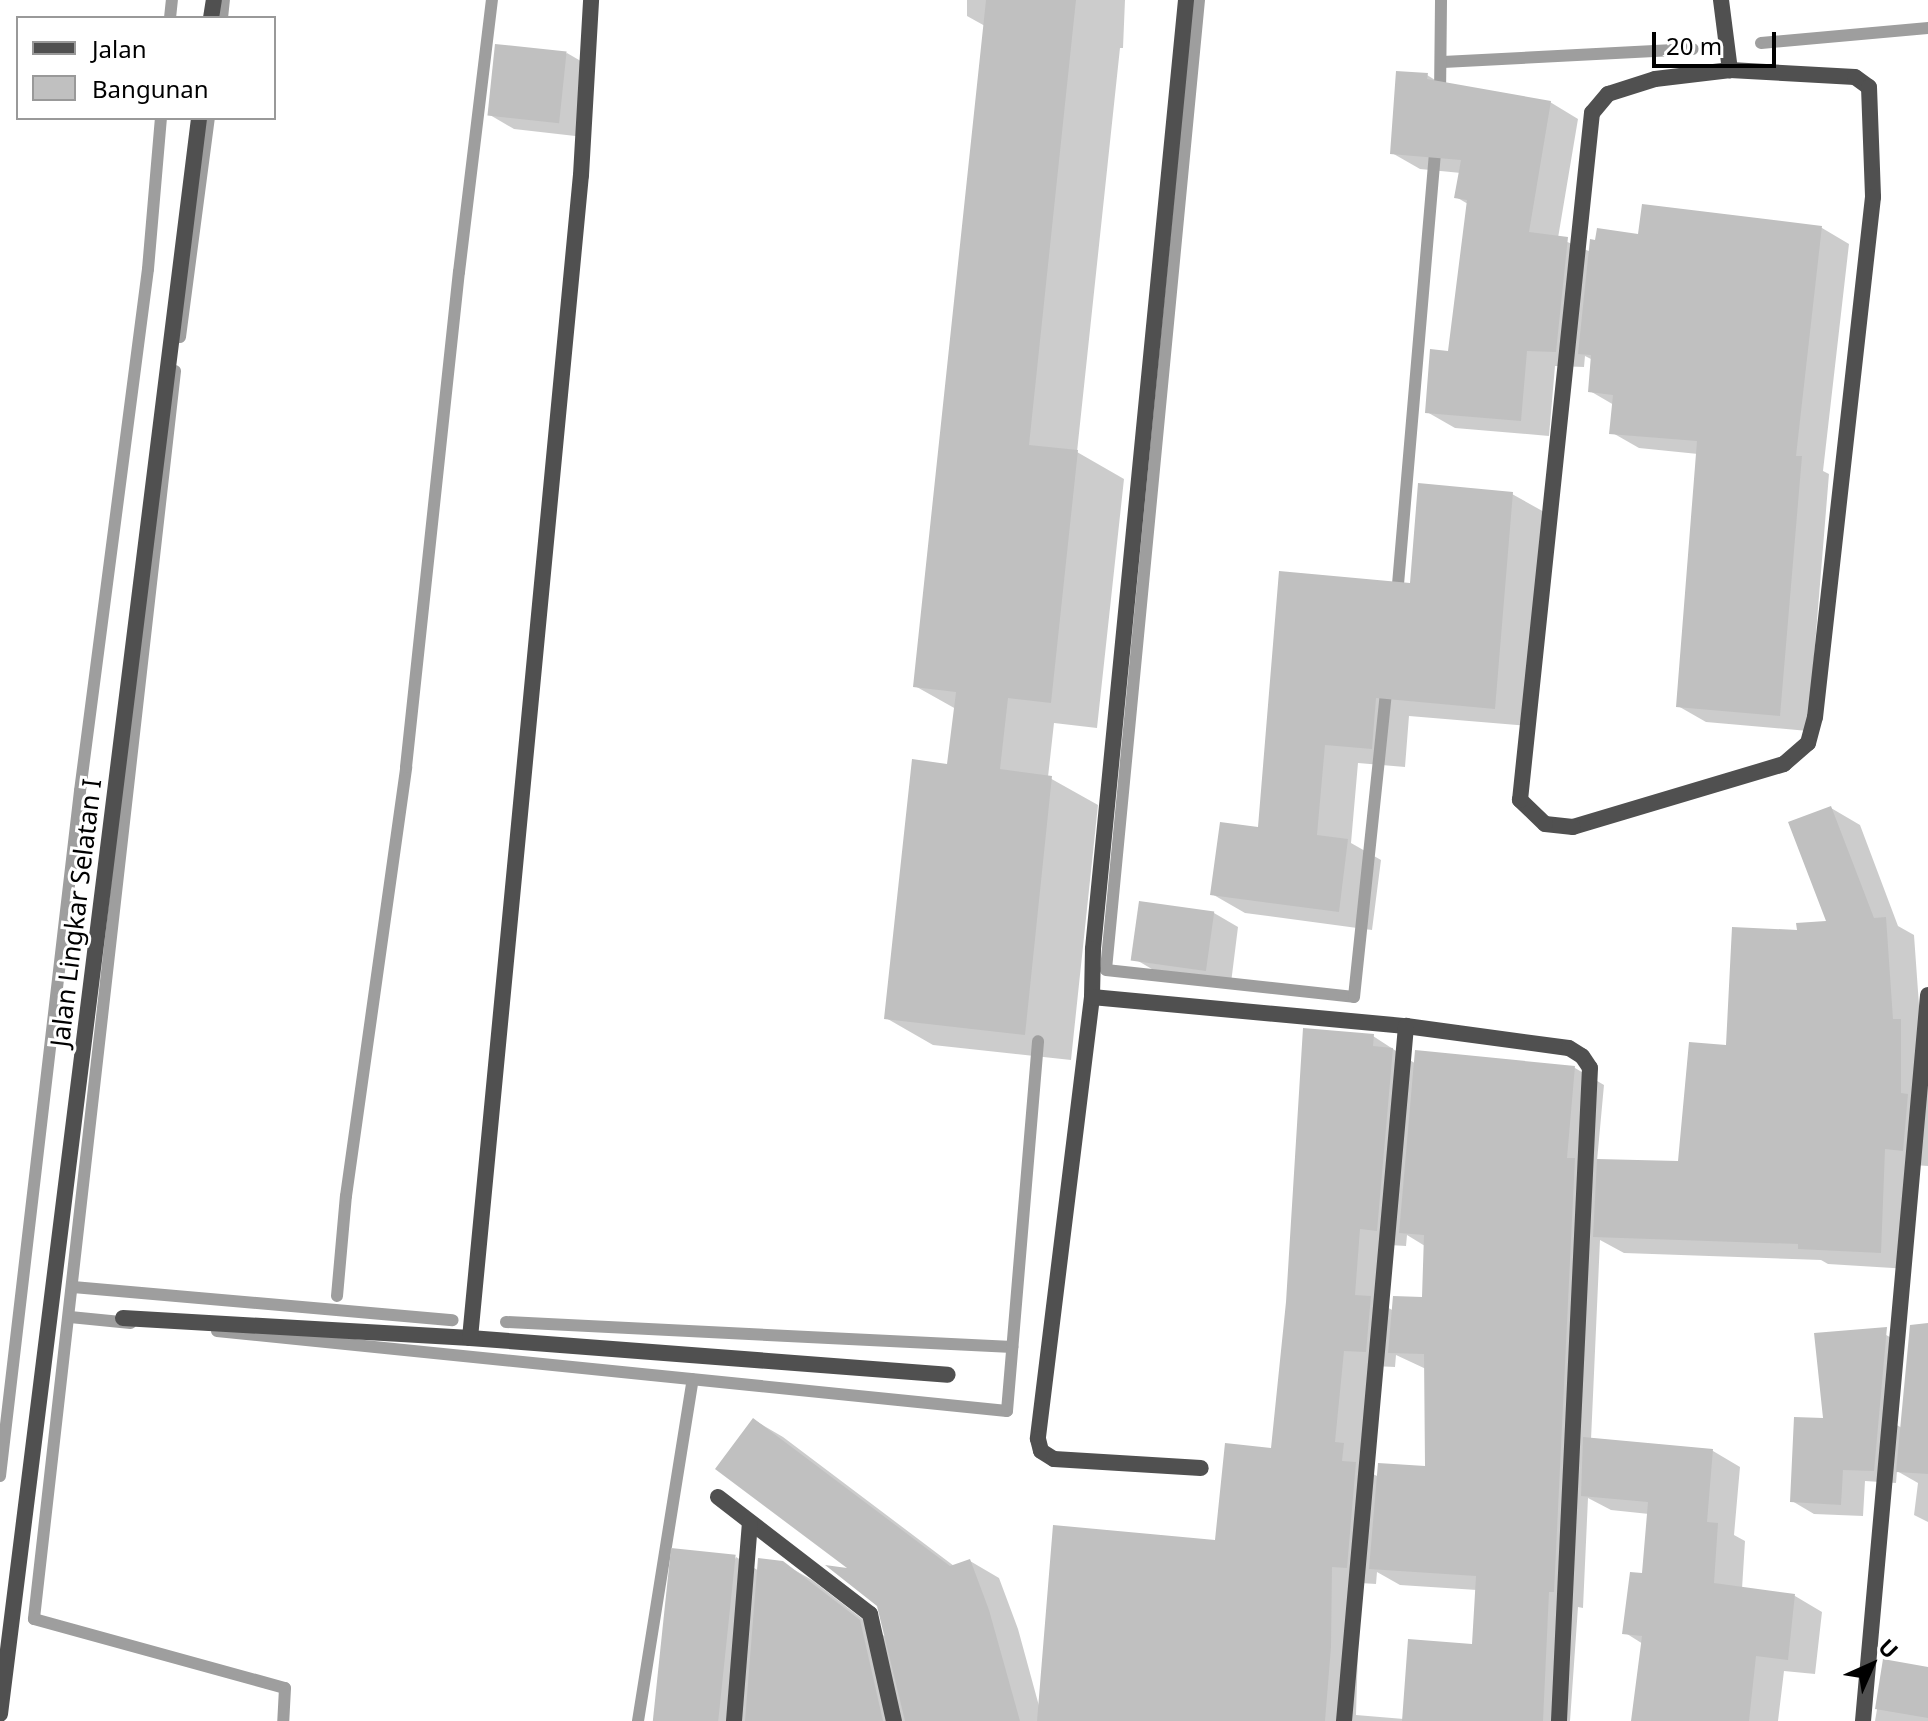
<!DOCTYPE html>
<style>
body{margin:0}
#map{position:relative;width:1928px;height:1721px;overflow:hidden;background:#fff;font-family:"Noto Sans",sans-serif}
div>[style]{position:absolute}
.shadow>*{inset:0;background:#0003}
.stream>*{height:12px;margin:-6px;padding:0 6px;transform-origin:6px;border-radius:6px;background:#9e9e9e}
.building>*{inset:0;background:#c0c0c0;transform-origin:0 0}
.service>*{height:16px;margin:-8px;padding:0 8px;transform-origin:8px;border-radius:8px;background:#505050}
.minor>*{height:16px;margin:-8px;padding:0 8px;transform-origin:8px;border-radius:8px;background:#505050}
span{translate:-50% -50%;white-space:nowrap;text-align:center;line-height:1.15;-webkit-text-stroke:6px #fff;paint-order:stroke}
.street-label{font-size:26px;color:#000}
.legend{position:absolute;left:16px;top:16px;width:260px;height:104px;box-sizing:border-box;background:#fff;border:2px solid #999;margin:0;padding:10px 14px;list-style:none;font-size:24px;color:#000}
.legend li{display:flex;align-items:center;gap:16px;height:40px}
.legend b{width:40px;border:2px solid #999}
.north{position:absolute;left:1832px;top:1625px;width:80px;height:80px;-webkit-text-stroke:6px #fff;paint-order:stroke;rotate:45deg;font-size:22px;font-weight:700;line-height:32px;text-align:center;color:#000}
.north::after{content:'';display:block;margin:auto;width:28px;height:36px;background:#000;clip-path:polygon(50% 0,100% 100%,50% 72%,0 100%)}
.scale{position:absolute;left:1652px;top:32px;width:124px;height:36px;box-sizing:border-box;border:4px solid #000;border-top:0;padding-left:10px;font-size:24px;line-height:28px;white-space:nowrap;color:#000;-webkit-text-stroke:6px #fff;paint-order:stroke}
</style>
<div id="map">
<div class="shadow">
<i style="clip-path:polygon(967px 0,1125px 0,1123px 48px,1120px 48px,1077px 452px,1124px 479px,1097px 728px,1054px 723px,1048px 777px,1098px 805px,1071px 1060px,933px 1045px,886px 1018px,949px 766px,956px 709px,915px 686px,985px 26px,967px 16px)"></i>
<i style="clip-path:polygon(567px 53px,591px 67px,584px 137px,514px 129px,490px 115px)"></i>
<i style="clip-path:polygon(1427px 75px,1440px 83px,1550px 102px,1578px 119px,1558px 238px,1591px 252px,1640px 236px,1822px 228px,1849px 244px,1823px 471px,1829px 474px,1808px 731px,1706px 722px,1678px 706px,1698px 454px,1639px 448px,1611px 432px,1614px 405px,1590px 391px,1593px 360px,1585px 356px,1584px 367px,1555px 366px,1549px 436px,1455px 428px,1427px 412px,1450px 353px,1468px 204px,1456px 197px,1461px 173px,1420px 169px,1392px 153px)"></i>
<i style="clip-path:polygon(1512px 494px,1546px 513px,1528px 726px,1409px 716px,1405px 767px,1358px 763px,1351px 843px,1381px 860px,1372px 930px,1245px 913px,1212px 894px,1260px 829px,1411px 585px)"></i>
<i style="clip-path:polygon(evenodd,1831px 808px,1860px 825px,1898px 926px,1914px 935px,1921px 1033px,1928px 1037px,1928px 1166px,1914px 1165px,1909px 1269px,1828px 1264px,1821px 1260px,1624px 1253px,1600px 1240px,1591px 1440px,1713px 1451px,1740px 1467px,1734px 1535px,1745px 1541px,1742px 1589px,1795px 1596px,1822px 1612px,1815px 1674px,1784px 1671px,1778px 1721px,1633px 1721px,1643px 1644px,1624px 1632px,1644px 1576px,1649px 1514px,1611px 1510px,1588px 1498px,1583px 1608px,1578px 1607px,1570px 1721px,657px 1721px,736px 1557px,759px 1571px,782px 1563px,812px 1580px,887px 1638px,879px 1605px,754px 1420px,783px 1437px,954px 1566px,970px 1561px,999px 1578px,1018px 1629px,1039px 1706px,1217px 1542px,1273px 1450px,1373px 1036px,1416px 1064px,1575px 1068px,1604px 1085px,1597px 1161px,1680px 1163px,1728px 1047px,1799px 933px,1828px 923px,1831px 808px,1407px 1235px,1425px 1246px,1424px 1300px,1394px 1311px,1385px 1306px,1389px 1245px,1406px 1246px,1407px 1235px,1831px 808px,1396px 1355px,1426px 1369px,1427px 1468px,1379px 1477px,1371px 1473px,1373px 1366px,1395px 1367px,1396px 1355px,1831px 808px,1377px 1572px,1400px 1585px,1477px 1590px,1474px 1646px,1404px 1719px,1356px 1715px,1360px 1583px,1376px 1584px,1377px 1572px)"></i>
<i style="clip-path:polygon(1214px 913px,1238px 927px,1231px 983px,1157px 972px,1133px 958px)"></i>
<i style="clip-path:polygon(1877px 1330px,1899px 1342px,1895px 1424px,1902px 1428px,1928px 1387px,1928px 1522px,1914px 1515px,1918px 1483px,1897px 1471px,1896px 1483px,1865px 1481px,1863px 1516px,1814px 1514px,1792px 1501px,1825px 1420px)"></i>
<i style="clip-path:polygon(1885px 1662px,1928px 1669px,1928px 1721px,1875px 1721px)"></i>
</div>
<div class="stream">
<i style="left:1199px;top:0;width:974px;rotate:95.48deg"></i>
<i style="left:1106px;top:970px;width:249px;rotate:6.2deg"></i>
<i style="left:1354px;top:997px;width:314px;rotate:-84deg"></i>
<i style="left:170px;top:18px;width:18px;rotate:-84deg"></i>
<i style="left:222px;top:18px;width:18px;rotate:-84deg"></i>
<i style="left:1761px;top:43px;width:168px;rotate:-5.1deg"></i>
<i style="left:1443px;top:62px;width:250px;rotate:-3deg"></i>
<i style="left:1440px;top:97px;width:97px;rotate:-89.4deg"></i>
<i style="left:180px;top:337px;width:221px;rotate:-82.5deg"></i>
<i style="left:175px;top:371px;width:1256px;rotate:96.45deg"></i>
<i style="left:34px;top:1619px;width:260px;rotate:15.4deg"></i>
<i style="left:285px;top:1688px;width:33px;rotate:93deg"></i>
<i style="left:1397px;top:596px;width:454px;rotate:-85.1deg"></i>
<i style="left:73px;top:1287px;width:381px;rotate:5deg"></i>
<i style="left:337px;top:1296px;width:100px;rotate:-84.9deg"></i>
<i style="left:346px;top:1196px;width:433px;rotate:-82deg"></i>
<i style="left:406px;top:767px;width:498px;rotate:-83.9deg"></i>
<i style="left:459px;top:272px;width:274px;rotate:-83.1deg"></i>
<i style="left:70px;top:1317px;width:61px;rotate:5.6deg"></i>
<i style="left:506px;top:1322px;width:507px;rotate:2.83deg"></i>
<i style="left:217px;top:1331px;width:794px;rotate:5.78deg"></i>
<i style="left:1007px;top:1411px;width:371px;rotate:-85.2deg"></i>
<i style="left:0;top:1476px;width:690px;rotate:-83.34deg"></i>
<i style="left:80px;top:791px;width:526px;rotate:-82.58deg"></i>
<i style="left:148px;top:269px;width:152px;rotate:-85.1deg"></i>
<i style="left:638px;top:1721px;width:346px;rotate:-80.9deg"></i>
</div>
<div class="building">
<i style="clip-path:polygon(986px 0,1076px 0,1029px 445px,1078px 450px,1051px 703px,1008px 698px,1000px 769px,1052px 776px,1025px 1035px,884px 1019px,912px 759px,947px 764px,956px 692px,913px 687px)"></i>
<i style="left:495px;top:44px;width:72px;height:72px;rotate:6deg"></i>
<i style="clip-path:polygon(1396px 71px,1428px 73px,1427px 79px,1551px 101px,1529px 232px,1568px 237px,1556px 352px,1527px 351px,1521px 421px,1425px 413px,1430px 349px,1448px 351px,1467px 200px,1454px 198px,1461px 160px,1390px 154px)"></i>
<i style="clip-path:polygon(1642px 204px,1822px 226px,1796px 456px,1802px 456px,1780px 716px,1676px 707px,1697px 441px,1609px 434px,1613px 395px,1588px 392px,1591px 355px,1578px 354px,1590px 239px,1595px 240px,1597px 228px,1638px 234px)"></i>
<i style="clip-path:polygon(1418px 483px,1513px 492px,1495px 709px,1376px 698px,1372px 749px,1325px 745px,1317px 835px,1348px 839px,1339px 912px,1210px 895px,1220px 822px,1258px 827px,1279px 571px,1410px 583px)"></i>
<i style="clip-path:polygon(1831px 806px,1874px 918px,1886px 917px,1893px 1019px,1901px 1019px,1901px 1093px,1908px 1094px,1903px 1151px,1885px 1149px,1881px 1253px,1798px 1249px,1798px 1244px,1593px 1237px,1597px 1159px,1678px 1161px,1689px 1042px,1726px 1045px,1732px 927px,1797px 930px,1796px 923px,1826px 921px,1788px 822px)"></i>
<i style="left:1139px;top:901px;width:76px;height:60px;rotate:8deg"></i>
<i style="clip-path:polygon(1303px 1028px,1374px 1034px,1373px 1046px,1393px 1048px,1377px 1231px,1360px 1229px,1355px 1295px,1371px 1296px,1366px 1352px,1344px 1351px,1335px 1442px,1344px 1443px,1342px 1461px,1356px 1462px,1347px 1568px,1332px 1567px,1331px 1647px,1325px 1721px,1037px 1721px,1053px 1525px,1215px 1540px,1225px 1443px,1271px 1448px,1286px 1302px)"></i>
<i style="clip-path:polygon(1415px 1050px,1575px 1066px,1567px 1158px,1575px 1158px,1554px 1592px,1549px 1592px,1543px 1721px,1402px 1721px,1408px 1639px,1472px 1644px,1476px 1576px,1369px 1569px,1378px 1463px,1425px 1466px,1424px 1354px,1388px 1353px,1393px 1296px,1422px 1297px,1424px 1235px,1399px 1233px)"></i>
<i style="clip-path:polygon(1928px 1323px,1928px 1474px,1896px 1472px,1910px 1325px)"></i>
<i style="clip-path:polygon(1887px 1327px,1874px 1471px,1843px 1470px,1841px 1505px,1790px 1502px,1794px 1417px,1823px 1418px,1814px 1333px)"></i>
<i style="clip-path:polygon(753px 1418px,950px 1566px,970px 1559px,989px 1610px,1020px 1721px,905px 1721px,877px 1606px,825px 1565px,847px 1568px,715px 1469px)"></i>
<i style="clip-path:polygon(1583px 1437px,1713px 1449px,1707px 1522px,1718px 1523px,1714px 1583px,1795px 1594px,1788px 1660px,1756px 1656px,1749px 1721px,1631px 1721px,1642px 1636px,1622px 1634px,1630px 1572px,1642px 1573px,1648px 1502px,1581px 1496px)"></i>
<i style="left:671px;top:1548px;width:65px;height:174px;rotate:6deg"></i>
<i style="clip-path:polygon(758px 1558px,783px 1561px,860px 1620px,883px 1721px,745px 1721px)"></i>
<i style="clip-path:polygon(1883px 1659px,1928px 1667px,1928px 1718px,1875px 1709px)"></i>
</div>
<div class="service">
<i style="left:1721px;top:0;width:71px;rotate:82.7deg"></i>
<i style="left:1730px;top:70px;width:125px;rotate:3.2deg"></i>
<i style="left:1855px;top:77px;width:17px;rotate:36deg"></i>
<i style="left:1869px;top:87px;width:110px;rotate:87.9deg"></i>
<i style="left:1873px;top:197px;width:523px;rotate:96.36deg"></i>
<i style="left:1815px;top:717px;width:27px;rotate:105deg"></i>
<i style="left:1808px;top:743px;width:32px;rotate:139deg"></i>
<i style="left:1784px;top:764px;width:220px;rotate:163.4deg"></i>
<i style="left:1573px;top:827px;width:28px;rotate:-174deg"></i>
<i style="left:1545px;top:824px;width:35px;rotate:-136deg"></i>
<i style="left:1520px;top:800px;width:691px;rotate:-84.02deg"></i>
<i style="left:1592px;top:113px;width:25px;rotate:-50deg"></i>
<i style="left:1608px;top:94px;width:49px;rotate:-17.7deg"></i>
<i style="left:1655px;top:79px;width:76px;rotate:-6.8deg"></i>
<i style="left:1092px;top:997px;width:445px;rotate:97deg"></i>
<i style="left:1038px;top:1439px;width:12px;rotate:76deg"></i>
<i style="left:1041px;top:1451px;width:15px;rotate:32deg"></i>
<i style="left:1054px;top:1459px;width:147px;rotate:3.5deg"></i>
<i style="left:123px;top:1318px;width:348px;rotate:3.3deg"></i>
<i style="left:470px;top:1338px;width:479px;rotate:4.4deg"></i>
<i style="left:470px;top:1338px;width:1168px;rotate:-84.55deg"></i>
<i style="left:581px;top:175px;width:175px;rotate:-86.7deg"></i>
</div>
<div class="minor">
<i style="left:1186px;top:0;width:954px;rotate:95.6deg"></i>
<i style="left:1093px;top:949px;width:48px;rotate:91.2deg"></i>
<i style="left:1092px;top:997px;width:315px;rotate:5.3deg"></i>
<i style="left:1406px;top:1026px;width:164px;rotate:7.7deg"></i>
<i style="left:1569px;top:1048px;width:15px;rotate:32deg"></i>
<i style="left:1582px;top:1056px;width:14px;rotate:56deg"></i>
<i style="left:1590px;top:1068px;width:654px;rotate:92.72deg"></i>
<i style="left:211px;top:18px;width:18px;rotate:-81deg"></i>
<i style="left:718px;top:1497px;width:192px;rotate:37.6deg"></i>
<i style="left:870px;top:1614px;width:110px;rotate:77.4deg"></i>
<i style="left:0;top:1714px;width:1608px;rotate:-82.89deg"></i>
<i style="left:734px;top:1721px;width:199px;rotate:-85.4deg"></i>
<i style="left:1344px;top:1721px;width:698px;rotate:-84.9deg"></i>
<i style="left:1863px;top:1721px;width:729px;rotate:-84.88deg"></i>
</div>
<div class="street-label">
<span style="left:76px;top:913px;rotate:-83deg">Jalan Lingkar Selatan I</span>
</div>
<ul class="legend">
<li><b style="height:10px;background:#505050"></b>Jalan</li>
<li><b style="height:22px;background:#c0c0c0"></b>Bangunan</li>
</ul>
<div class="north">U</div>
<div class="scale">20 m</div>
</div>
